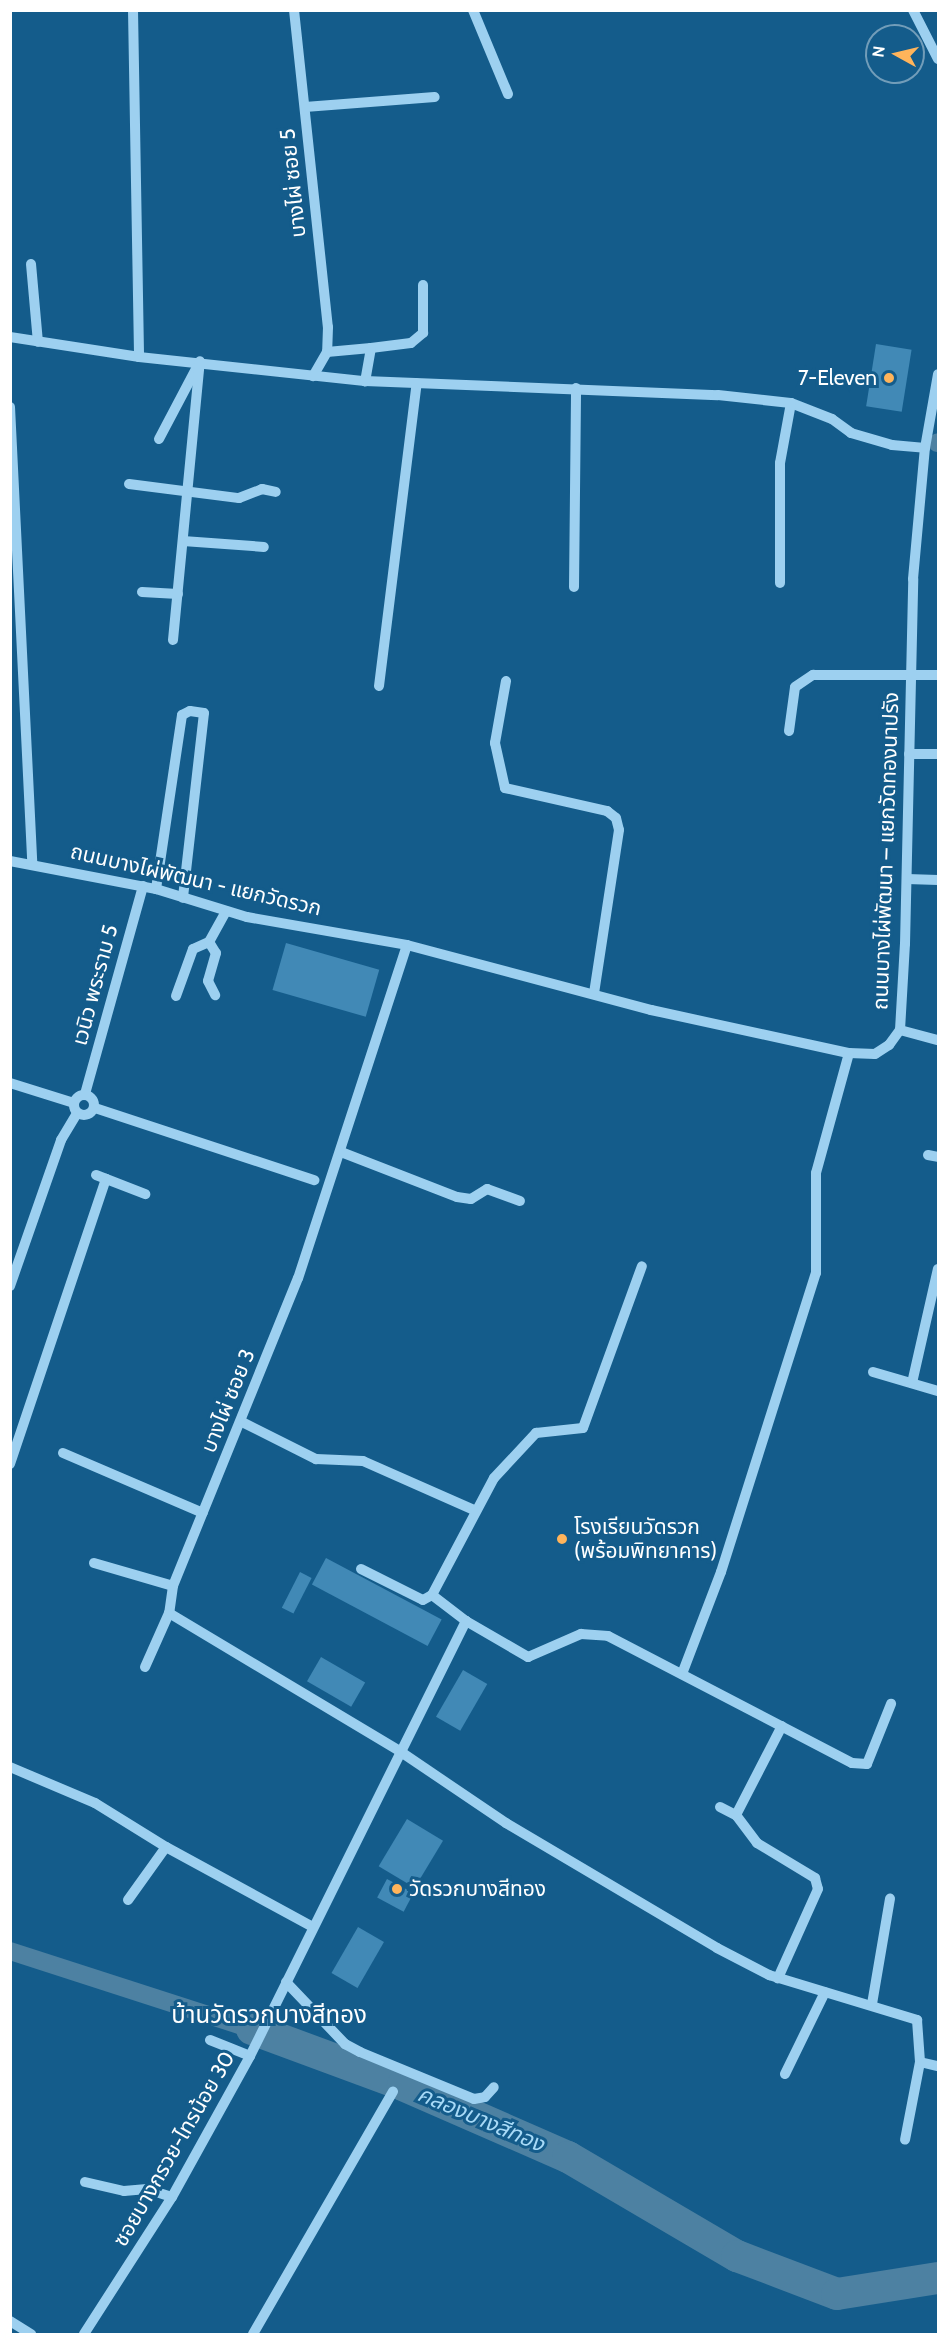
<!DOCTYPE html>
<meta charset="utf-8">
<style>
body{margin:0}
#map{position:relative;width:949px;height:2345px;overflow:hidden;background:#145c8b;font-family:Cabin,"Noto Sans Thai",sans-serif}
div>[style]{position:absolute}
.canal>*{height:18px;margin:-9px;padding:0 9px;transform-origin:9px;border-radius:9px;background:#4d81a2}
.river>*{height:32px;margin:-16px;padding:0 16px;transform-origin:16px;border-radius:16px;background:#4d81a2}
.building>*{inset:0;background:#4189b6;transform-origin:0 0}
.minor>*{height:10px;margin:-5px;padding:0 5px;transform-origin:5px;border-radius:5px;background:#9dd0f0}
.minor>.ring{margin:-5px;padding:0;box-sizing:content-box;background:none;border:10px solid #9dd0f0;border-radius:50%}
.dots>*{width:16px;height:16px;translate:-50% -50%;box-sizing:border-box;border:3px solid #145c8b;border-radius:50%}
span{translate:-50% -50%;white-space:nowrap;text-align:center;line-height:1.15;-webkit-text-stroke:6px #145c8b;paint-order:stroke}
.street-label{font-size:21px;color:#fff}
.poi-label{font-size:21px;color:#fff}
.right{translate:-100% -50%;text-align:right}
.left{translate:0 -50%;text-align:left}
.water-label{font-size:22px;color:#a8daf7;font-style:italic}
.quarter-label{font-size:24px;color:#fff}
.frame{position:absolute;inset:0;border:12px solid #fff;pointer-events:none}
.north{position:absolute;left:865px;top:24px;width:60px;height:60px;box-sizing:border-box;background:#145c8b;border:2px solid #729db9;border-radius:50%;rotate:278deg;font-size:16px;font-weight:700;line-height:24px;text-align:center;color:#fff}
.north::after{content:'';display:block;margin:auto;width:21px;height:27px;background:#ffb45b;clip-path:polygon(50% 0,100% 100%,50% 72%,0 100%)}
</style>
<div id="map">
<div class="canal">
<i style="left:937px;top:443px;width:1px;rotate:-45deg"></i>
<i style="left:10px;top:1951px;width:254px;rotate:17.9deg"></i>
</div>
<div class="river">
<i style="left:252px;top:2029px;width:161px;rotate:20.3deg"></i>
<i style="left:403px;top:2085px;width:180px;rotate:23.6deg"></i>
<i style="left:568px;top:2157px;width:196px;rotate:30.4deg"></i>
<i style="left:737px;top:2256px;width:107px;rotate:20.8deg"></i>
<i style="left:837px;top:2294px;width:102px;rotate:-9deg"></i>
</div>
<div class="building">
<i style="left:876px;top:344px;width:36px;height:63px;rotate:9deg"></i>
<i style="left:286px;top:943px;width:97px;height:49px;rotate:16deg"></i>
<i style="left:326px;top:1558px;width:131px;height:30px;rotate:28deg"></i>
<i style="left:300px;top:1572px;width:13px;height:40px;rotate:27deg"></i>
<i style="left:321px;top:1657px;width:51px;height:28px;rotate:30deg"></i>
<i style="left:463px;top:1670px;width:28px;height:54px;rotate:30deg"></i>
<i style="left:407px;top:1819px;width:42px;height:55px;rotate:31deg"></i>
<i style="left:387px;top:1879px;width:30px;height:21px;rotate:28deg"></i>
<i style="left:358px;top:1927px;width:30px;height:53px;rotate:30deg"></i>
</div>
<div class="minor">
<i style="left:133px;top:10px;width:347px;rotate:89deg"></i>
<i style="left:294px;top:10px;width:319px;rotate:83.9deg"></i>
<i style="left:328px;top:327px;width:25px;rotate:92deg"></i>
<i style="left:327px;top:352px;width:28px;rotate:120deg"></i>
<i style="left:473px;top:10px;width:91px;rotate:67.4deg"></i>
<i style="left:913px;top:10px;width:55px;rotate:63deg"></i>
<i style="left:305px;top:107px;width:130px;rotate:-4.4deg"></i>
<i style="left:31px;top:264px;width:78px;rotate:84.9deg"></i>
<i style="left:10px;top:337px;width:131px;rotate:8.8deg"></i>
<i style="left:139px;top:357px;width:227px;rotate:6.1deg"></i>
<i style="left:365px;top:381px;width:353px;rotate:2.3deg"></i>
<i style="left:718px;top:395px;width:73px;rotate:6.3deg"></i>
<i style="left:791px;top:403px;width:44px;rotate:21.3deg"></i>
<i style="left:832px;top:419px;width:24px;rotate:36deg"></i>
<i style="left:851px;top:433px;width:43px;rotate:16.3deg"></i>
<i style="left:892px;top:445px;width:33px;rotate:5deg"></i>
<i style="left:371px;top:348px;width:40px;rotate:-7.1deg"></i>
<i style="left:411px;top:343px;width:16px;rotate:-40deg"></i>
<i style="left:423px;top:333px;width:48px;rotate:-90deg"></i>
<i style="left:327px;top:352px;width:44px;rotate:-5.2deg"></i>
<i style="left:371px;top:348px;width:34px;rotate:100deg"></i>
<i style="left:10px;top:407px;width:457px;rotate:87.2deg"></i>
<i style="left:159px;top:439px;width:81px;rotate:-62.2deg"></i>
<i style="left:129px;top:484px;width:111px;rotate:7.3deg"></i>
<i style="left:239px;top:498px;width:25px;rotate:-21deg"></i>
<i style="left:262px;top:489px;width:14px;rotate:12deg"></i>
<i style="left:183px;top:541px;width:81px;rotate:4.2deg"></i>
<i style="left:780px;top:583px;width:120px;rotate:-90deg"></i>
<i style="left:780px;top:463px;width:61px;rotate:-79.6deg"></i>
<i style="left:574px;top:587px;width:199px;rotate:-89.4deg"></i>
<i style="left:142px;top:592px;width:36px;rotate:3deg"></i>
<i style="left:173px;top:640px;width:280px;rotate:-84.5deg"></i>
<i style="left:506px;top:681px;width:63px;rotate:100.1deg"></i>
<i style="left:495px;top:743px;width:46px;rotate:77.5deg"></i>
<i style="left:505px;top:788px;width:105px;rotate:12.7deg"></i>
<i style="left:607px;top:811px;width:11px;rotate:38deg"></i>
<i style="left:616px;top:818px;width:12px;rotate:76deg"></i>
<i style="left:619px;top:830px;width:166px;rotate:98.7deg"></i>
<i style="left:379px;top:686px;width:305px;rotate:-82.9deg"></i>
<i style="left:789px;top:731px;width:44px;rotate:-82.2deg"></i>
<i style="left:795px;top:687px;width:22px;rotate:-34deg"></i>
<i style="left:813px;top:675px;width:125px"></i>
<i style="left:909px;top:754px;width:29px"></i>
<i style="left:10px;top:861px;width:149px;rotate:10.9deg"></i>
<i style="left:156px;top:889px;width:95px;rotate:17.1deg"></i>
<i style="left:247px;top:917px;width:162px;rotate:9.9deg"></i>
<i style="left:407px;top:945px;width:253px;rotate:14.9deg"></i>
<i style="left:651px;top:1010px;width:203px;rotate:12.3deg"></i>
<i style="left:849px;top:1053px;width:26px;rotate:2deg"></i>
<i style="left:875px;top:1054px;width:17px;rotate:-33deg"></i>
<i style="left:889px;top:1045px;width:19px;rotate:-54deg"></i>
<i style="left:900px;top:1030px;width:86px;rotate:-86.7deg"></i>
<i style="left:905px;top:944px;width:365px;rotate:-88.7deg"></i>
<i style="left:913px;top:579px;width:132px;rotate:-84.8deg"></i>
<i style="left:925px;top:448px;width:75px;rotate:-80deg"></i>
<i style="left:907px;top:879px;width:31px;rotate:2deg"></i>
<i style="left:156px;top:889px;width:176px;rotate:-81.5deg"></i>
<i style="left:182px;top:715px;width:9px;rotate:-27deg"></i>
<i style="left:190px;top:711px;width:14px;rotate:8deg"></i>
<i style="left:204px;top:713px;width:186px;rotate:96.5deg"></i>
<i style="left:209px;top:942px;width:13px;rotate:58deg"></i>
<i style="left:216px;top:953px;width:29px;rotate:106deg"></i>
<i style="left:208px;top:981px;width:16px;rotate:63deg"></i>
<i style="left:407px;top:945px;width:350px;rotate:108.1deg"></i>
<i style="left:298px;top:1278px;width:332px;rotate:112.1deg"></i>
<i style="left:173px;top:1586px;width:27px;rotate:98deg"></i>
<i style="left:169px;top:1613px;width:270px;rotate:30.9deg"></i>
<i style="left:401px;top:1752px;width:127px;rotate:34.1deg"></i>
<i style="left:506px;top:1823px;width:245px;rotate:30.6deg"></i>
<i style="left:717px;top:1948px;width:59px;rotate:27.4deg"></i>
<i style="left:769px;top:1975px;width:155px;rotate:16.9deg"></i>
<i style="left:917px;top:2020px;width:42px;rotate:85.9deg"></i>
<i style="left:920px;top:2062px;width:79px;rotate:100.9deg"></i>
<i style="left:176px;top:996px;width:50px;rotate:-70.1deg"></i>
<i style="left:193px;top:949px;width:17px;rotate:-24deg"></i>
<i style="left:209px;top:942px;width:35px;rotate:-61deg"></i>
<i style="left:900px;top:1030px;width:39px;rotate:15deg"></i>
<i style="left:10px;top:1083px;width:67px;rotate:17.4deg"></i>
<i style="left:85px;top:1094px;width:216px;rotate:-74.4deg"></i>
<i class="ring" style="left:74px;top:1095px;width:10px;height:10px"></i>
<i style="left:95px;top:1108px;width:231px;rotate:18.2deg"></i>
<i style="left:341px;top:1152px;width:124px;rotate:21.2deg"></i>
<i style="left:457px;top:1197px;width:14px;rotate:8deg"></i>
<i style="left:471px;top:1199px;width:19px;rotate:-32deg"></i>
<i style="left:487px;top:1189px;width:35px;rotate:20deg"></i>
<i style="left:928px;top:1155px;width:10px;rotate:11deg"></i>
<i style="left:96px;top:1175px;width:53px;rotate:21.2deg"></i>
<i style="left:10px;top:1286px;width:155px;rotate:-70.7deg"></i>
<i style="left:61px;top:1140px;width:31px;rotate:-59deg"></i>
<i style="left:873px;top:1372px;width:68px;rotate:16.3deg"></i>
<i style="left:912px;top:1383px;width:117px;rotate:-77.2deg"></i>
<i style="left:242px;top:1422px;width:83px;rotate:26.6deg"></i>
<i style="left:316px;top:1459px;width:47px;rotate:2.4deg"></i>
<i style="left:363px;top:1461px;width:121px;rotate:23.8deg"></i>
<i style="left:63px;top:1453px;width:152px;rotate:23.2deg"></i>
<i style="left:10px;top:1464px;width:301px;rotate:-71.4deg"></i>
<i style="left:94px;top:1563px;width:82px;rotate:16.2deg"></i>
<i style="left:361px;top:1569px;width:69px;rotate:26.6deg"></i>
<i style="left:423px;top:1600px;width:10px;rotate:-29deg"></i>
<i style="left:432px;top:1595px;width:132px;rotate:-62.1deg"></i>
<i style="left:494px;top:1478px;width:62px;rotate:-47deg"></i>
<i style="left:536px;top:1433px;width:47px;rotate:-6.1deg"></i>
<i style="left:583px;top:1428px;width:172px;rotate:-70deg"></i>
<i style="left:432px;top:1595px;width:43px;rotate:37.4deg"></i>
<i style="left:145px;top:1667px;width:59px;rotate:-66deg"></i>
<i style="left:682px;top:1674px;width:109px;rotate:-69.1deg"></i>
<i style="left:721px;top:1572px;width:314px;rotate:-72.4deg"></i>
<i style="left:816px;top:1273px;width:100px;rotate:-90deg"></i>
<i style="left:816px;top:1173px;width:124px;rotate:-74.6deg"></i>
<i style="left:10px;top:1767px;width:92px;rotate:23deg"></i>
<i style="left:95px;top:1803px;width:84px;rotate:31.8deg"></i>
<i style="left:720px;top:1807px;width:18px;rotate:27deg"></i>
<i style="left:736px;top:1815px;width:35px;rotate:53deg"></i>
<i style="left:757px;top:1843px;width:68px;rotate:31.1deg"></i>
<i style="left:815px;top:1878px;width:11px;rotate:75deg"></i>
<i style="left:818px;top:1889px;width:98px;rotate:114.2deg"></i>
<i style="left:736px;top:1815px;width:100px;rotate:-62.7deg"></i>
<i style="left:128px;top:1900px;width:65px;rotate:-54.4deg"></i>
<i style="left:166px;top:1847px;width:167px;rotate:28.6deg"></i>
<i style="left:286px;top:1982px;width:86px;rotate:46.4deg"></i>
<i style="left:345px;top:2044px;width:17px;rotate:28deg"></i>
<i style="left:360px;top:2052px;width:123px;rotate:22.4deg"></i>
<i style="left:474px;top:2099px;width:11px;rotate:-10deg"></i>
<i style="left:485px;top:2097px;width:13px;rotate:-48deg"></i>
<i style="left:872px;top:2004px;width:107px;rotate:-80.3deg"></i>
<i style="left:210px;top:2040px;width:43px;rotate:21.8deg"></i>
<i style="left:920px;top:2062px;width:18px;rotate:13deg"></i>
<i style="left:785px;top:2074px;width:91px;rotate:-64deg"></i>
<i style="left:85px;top:2182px;width:40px;rotate:13deg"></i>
<i style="left:124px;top:2191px;width:23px;rotate:-5deg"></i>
<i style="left:147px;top:2189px;width:26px;rotate:18deg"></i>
<i style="left:10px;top:2321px;width:25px;rotate:32deg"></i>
<i style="left:84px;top:2334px;width:163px;rotate:-57.3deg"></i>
<i style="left:172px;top:2197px;width:161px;rotate:-61deg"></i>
<i style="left:250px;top:2056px;width:486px;rotate:-63.6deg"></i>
<i style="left:466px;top:1621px;width:72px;rotate:30.1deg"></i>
<i style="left:528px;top:1657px;width:58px;rotate:-23.5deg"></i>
<i style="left:581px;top:1634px;width:27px;rotate:4deg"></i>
<i style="left:608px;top:1636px;width:275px;rotate:27.5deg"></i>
<i style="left:852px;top:1763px;width:15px;rotate:4deg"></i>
<i style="left:867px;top:1764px;width:65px;rotate:-68.2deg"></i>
<i style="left:253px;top:2334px;width:280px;rotate:-60deg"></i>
</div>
<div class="dots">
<i style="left:889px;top:378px;background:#ffb45b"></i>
<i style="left:562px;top:1539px;background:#ffb45b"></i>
<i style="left:397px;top:1889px;background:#ffb45b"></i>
</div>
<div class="street-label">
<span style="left:293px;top:183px;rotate:-96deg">บางไผ่ ซอย 5</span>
<span style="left:886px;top:851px;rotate:-88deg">ถนนบางไผ่พัฒนา – แยกวัดทองนาปรัง</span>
<span style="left:196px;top:880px;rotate:13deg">ถนนบางไผ่พัฒนา - แยกวัดรวก</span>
<span style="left:95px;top:985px;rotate:-75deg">เวนิว พระราม 5</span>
<span style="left:228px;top:1401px;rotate:-68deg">บางไผ่ ซอย 3</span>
<span style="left:174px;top:2149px;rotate:-60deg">ซอยบางกรวย-ไทรน้อย 30</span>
</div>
<div class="poi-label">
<span class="right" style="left:877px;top:378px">7-Eleven</span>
<span class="left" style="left:574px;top:1539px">โรงเรียนวัดรวก<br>(พร้อมพิทยาคาร)</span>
<span class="left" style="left:409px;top:1889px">วัดรวกบางสีทอง</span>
</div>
<div class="water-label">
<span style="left:481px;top:2119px;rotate:23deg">คลองบางสีทอง</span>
</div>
<div class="quarter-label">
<span style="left:269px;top:2015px">บ้านวัดรวกบางสีทอง</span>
</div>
<div class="frame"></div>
<div class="north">N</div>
</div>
